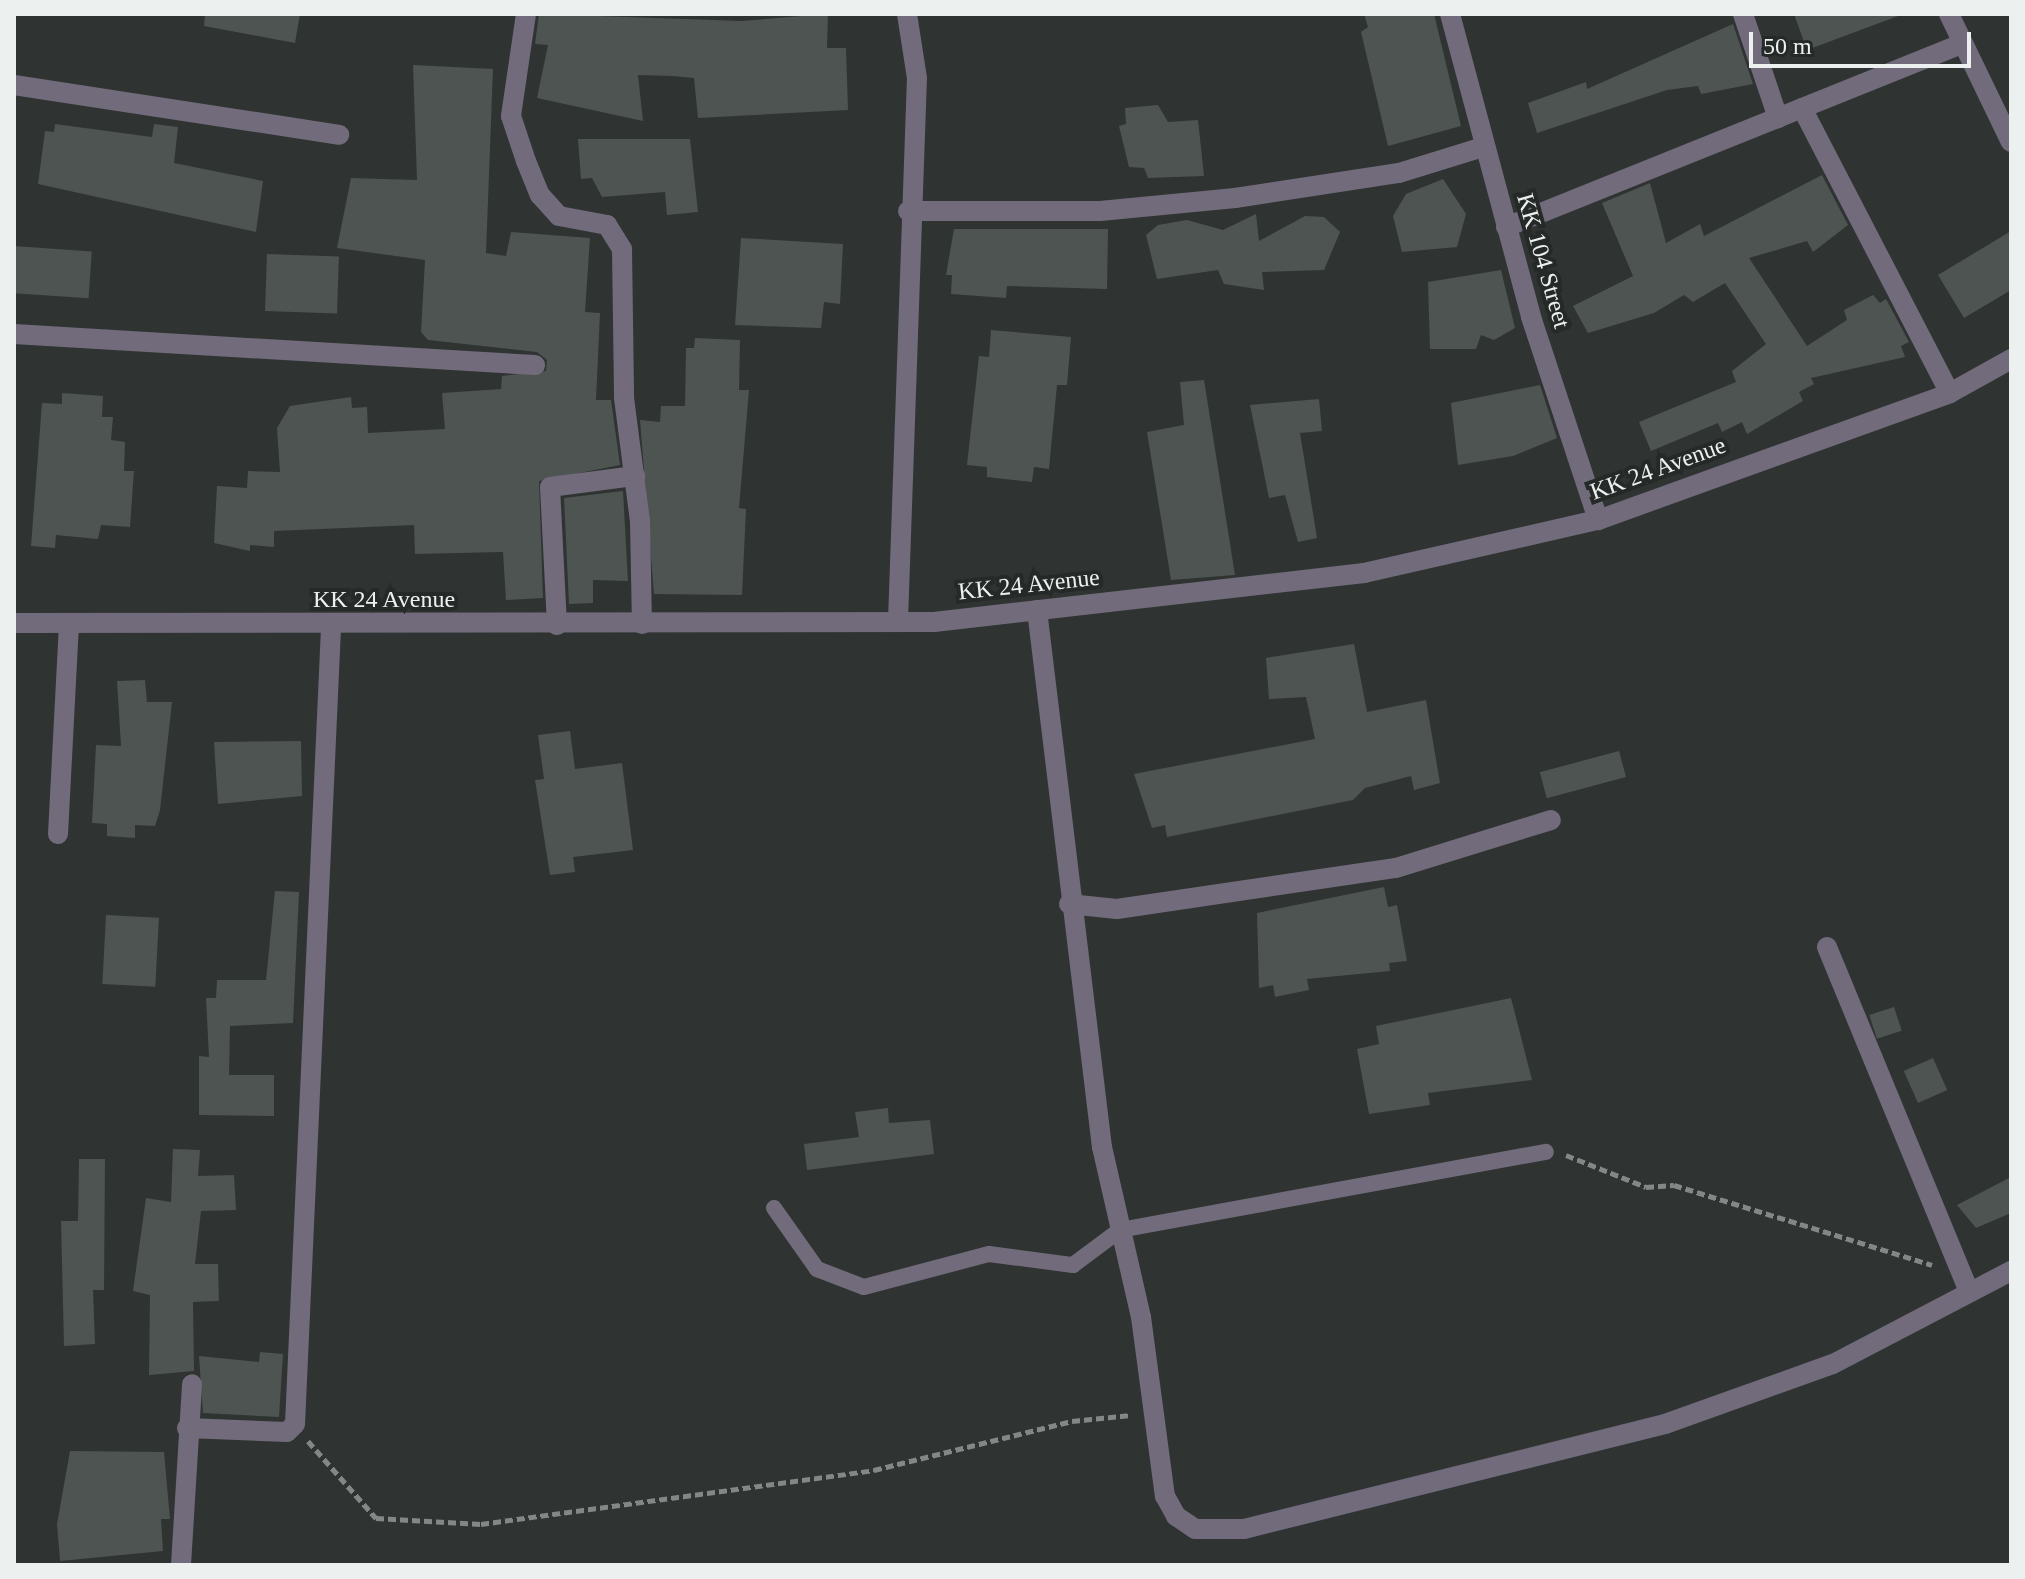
<!DOCTYPE html>
<style>
body{margin:0}
#map{position:relative;width:2025px;height:1579px;overflow:hidden;background:#2f3432;font-family:Georgia,serif}
div>[style]{position:absolute}
.building>*{inset:0;background:#4e5451;transform-origin:0 0}
.path>*{height:5px;margin-top:-2.5px;transform-origin:0;background:repeating-linear-gradient(90deg,#838886 0 8px,transparent 0 12px)}
.service>*{height:16px;margin:-8px;padding:0 8px;transform-origin:8px;border-radius:8px;background:#726b7b}
.minor>*{height:20px;margin:-10px;padding:0 10px;transform-origin:10px;border-radius:10px;background:#726b7b}
.tertiary>*{height:20px;margin:-10px;padding:0 10px;transform-origin:10px;border-radius:10px;background:#726b7b}
span{translate:-50% -50%;white-space:nowrap;text-align:center;line-height:1.15;-webkit-text-stroke:8px #252a28;paint-order:stroke}
.street-label{font-size:24px;color:#ecf0ee}
.frame{position:absolute;inset:0;border:16px solid #ecf0ee;pointer-events:none}
.scale{position:absolute;left:1749px;top:32px;width:222px;height:36px;box-sizing:border-box;border:4px solid #ecf0ee;border-top:0;padding-left:10px;font-size:24px;line-height:28px;white-space:nowrap;color:#ecf0ee;-webkit-text-stroke:6px #252a28;paint-order:stroke}
</style>
<div id="map">
<div class="building">
<i style="clip-path:polygon(205px 14px,300px 14px,295px 43px,204px 26px)"></i>
<i style="clip-path:polygon(539px 14px,742px 21px,828px 14px,827px 48px,846px 48px,848px 110px,698px 118px,694px 78px,672px 76px,638px 75px,643px 121px,537px 98px,548px 45px,535px 44px)"></i>
<i style="clip-path:polygon(1364px 14px,1434px 14px,1461px 126px,1388px 146px,1361px 32px,1368px 27px)"></i>
<i style="clip-path:polygon(1794px 14px,1897px 14px,1898px 16px,1807px 50px)"></i>
<i style="clip-path:polygon(1733px 24px,1753px 84px,1701px 94px,1698px 86px,1667px 90px,1537px 133px,1528px 103px,1586px 82px,1587px 89px)"></i>
<i style="clip-path:polygon(413px 65px,493px 69px,486px 253px,506px 256px,511px 232px,590px 238px,585px 312px,600px 313px,596px 400px,611px 400px,620px 465px,539px 481px,543px 598px,506px 600px,503px 552px,415px 554px,414px 525px,274px 531px,274px 547px,250px 545px,250px 551px,214px 543px,217px 486px,247px 488px,248px 471px,280px 472px,277px 428px,290px 406px,351px 397px,352px 408px,367px 407px,368px 433px,445px 429px,442px 393px,501px 389px,502px 376px,546px 371px,547px 360px,537px 352px,428px 340px,421px 332px,425px 260px,337px 248px,351px 178px,417px 180px)"></i>
<i style="clip-path:polygon(1158px 105px,1168px 122px,1198px 120px,1204px 176px,1148px 178px,1144px 168px,1129px 167px,1119px 126px,1126px 124px,1125px 108px)"></i>
<i style="clip-path:polygon(55px 124px,152px 137px,154px 124px,178px 127px,174px 163px,263px 181px,256px 232px,38px 184px,45px 131px,54px 132px)"></i>
<i style="clip-path:polygon(578px 139px,690px 139px,698px 212px,667px 215px,665px 192px,602px 197px,592px 178px,581px 179px)"></i>
<i style="clip-path:polygon(1822px 175px,1848px 225px,1813px 252px,1807px 241px,1749px 258px,1807px 346px,1847px 320px,1844px 310px,1873px 295px,1880px 303px,1886px 299px,1909px 342px,1901px 346px,1905px 357px,1811px 378px,1814px 384px,1799px 392px,1803px 401px,1747px 434px,1742px 422px,1722px 432px,1718px 423px,1651px 451px,1639px 422px,1736px 382px,1732px 371px,1766px 344px,1725px 283px,1693px 302px,1684px 295px,1654px 313px,1588px 333px,1573px 306px,1633px 276px,1602px 203px,1650px 183px,1666px 243px,1700px 224px,1704px 236px)"></i>
<i style="clip-path:polygon(1443px 179px,1466px 214px,1457px 247px,1402px 252px,1393px 216px,1406px 194px)"></i>
<i style="clip-path:polygon(1256px 214px,1259px 241px,1305px 216px,1324px 217px,1340px 232px,1324px 270px,1262px 272px,1264px 290px,1224px 284px,1218px 270px,1157px 279px,1146px 235px,1158px 225px,1187px 220px,1223px 230px)"></i>
<i style="clip-path:polygon(954px 229px,1108px 229px,1107px 289px,1007px 286px,1006px 298px,951px 294px,952px 275px,946px 275px)"></i>
<i style="clip-path:polygon(2011px 231px,2011px 290px,1964px 318px,1938px 275px)"></i>
<i style="clip-path:polygon(741px 238px,843px 244px,840px 304px,824px 302px,821px 328px,735px 325px)"></i>
<i style="left:14px;top:246px;width:78px;height:47px;rotate:4deg"></i>
<i style="left:267px;top:254px;width:72px;height:57px;rotate:2deg"></i>
<i style="clip-path:polygon(1501px 270px,1515px 328px,1494px 340px,1481px 335px,1476px 349px,1430px 349px,1428px 282px)"></i>
<i style="clip-path:polygon(991px 330px,1071px 337px,1067px 385px,1057px 385px,1049px 469px,1034px 467px,1032px 482px,987px 477px,987px 467px,967px 465px,979px 356px,989px 357px)"></i>
<i style="clip-path:polygon(695px 338px,740px 340px,739px 390px,749px 390px,739px 508px,746px 509px,742px 595px,654px 594px,640px 420px,660px 422px,661px 406px,685px 406px,686px 348px,694px 348px)"></i>
<i style="clip-path:polygon(1204px 380px,1235px 575px,1171px 580px,1147px 432px,1184px 425px,1180px 382px)"></i>
<i style="clip-path:polygon(1540px 385px,1557px 438px,1513px 456px,1458px 465px,1451px 403px)"></i>
<i style="clip-path:polygon(62px 393px,103px 396px,102px 417px,113px 417px,111px 440px,125px 442px,124px 471px,134px 471px,130px 527px,101px 525px,98px 539px,56px 535px,55px 548px,31px 546px,42px 403px,62px 404px)"></i>
<i style="clip-path:polygon(1319px 399px,1322px 431px,1300px 433px,1317px 538px,1298px 542px,1285px 495px,1269px 498px,1250px 405px)"></i>
<i style="clip-path:polygon(623px 491px,628px 581px,593px 580px,593px 603px,569px 604px,564px 498px)"></i>
<i style="clip-path:polygon(1354px 644px,1367px 712px,1426px 700px,1440px 783px,1414px 790px,1411px 776px,1365px 788px,1353px 800px,1167px 837px,1165px 825px,1152px 828px,1134px 774px,1315px 739px,1306px 697px,1269px 699px,1266px 658px)"></i>
<i style="clip-path:polygon(145px 680px,147px 702px,172px 702px,160px 810px,155px 826px,135px 825px,135px 838px,107px 836px,107px 824px,92px 823px,96px 745px,121px 746px,117px 681px)"></i>
<i style="clip-path:polygon(570px 731px,575px 769px,622px 763px,633px 850px,573px 857px,575px 872px,550px 875px,535px 780px,544px 779px,538px 735px)"></i>
<i style="clip-path:polygon(301px 741px,302px 796px,218px 804px,214px 742px)"></i>
<i style="left:1619px;top:751px;width:27px;height:82px;rotate:75deg"></i>
<i style="clip-path:polygon(1384px 887px,1388px 907px,1397px 905px,1407px 961px,1389px 963px,1390px 971px,1307px 979px,1309px 990px,1275px 997px,1273px 985px,1259px 988px,1257px 913px)"></i>
<i style="clip-path:polygon(275px 891px,299px 892px,293px 1023px,230px 1026px,229px 1075px,274px 1075px,274px 1116px,199px 1115px,199px 1056px,209px 1057px,206px 998px,216px 998px,217px 980px,266px 980px)"></i>
<i style="left:106px;top:915px;width:53px;height:69px;rotate:3deg"></i>
<i style="clip-path:polygon(1511px 998px,1532px 1080px,1428px 1093px,1430px 1105px,1369px 1114px,1357px 1049px,1379px 1044px,1376px 1026px)"></i>
<i style="left:1894px;top:1007px;width:25px;height:26px;rotate:72deg"></i>
<i style="left:1933px;top:1058px;width:35px;height:32px;rotate:66deg"></i>
<i style="clip-path:polygon(888px 1108px,889px 1123px,930px 1120px,934px 1154px,807px 1170px,804px 1144px,859px 1137px,855px 1112px)"></i>
<i style="clip-path:polygon(173px 1149px,200px 1150px,198px 1176px,234px 1175px,236px 1210px,201px 1211px,195px 1264px,218px 1264px,219px 1301px,193px 1302px,194px 1371px,149px 1375px,150px 1295px,133px 1291px,146px 1198px,171px 1202px)"></i>
<i style="clip-path:polygon(79px 1159px,105px 1159px,104px 1290px,93px 1290px,95px 1344px,64px 1346px,61px 1221px,78px 1221px)"></i>
<i style="clip-path:polygon(2011px 1177px,2011px 1213px,1976px 1228px,1957px 1205px)"></i>
<i style="clip-path:polygon(260px 1352px,283px 1354px,279px 1417px,203px 1413px,199px 1356px,259px 1362px)"></i>
<i style="clip-path:polygon(70px 1451px,164px 1452px,170px 1519px,161px 1519px,163px 1551px,60px 1561px,57px 1524px)"></i>
</div>
<div class="path">
<i style="left:1566px;top:1155px;width:86px;rotate:21.8deg"></i>
<i style="left:1646px;top:1187px;width:28px;rotate:-4deg"></i>
<i style="left:1674px;top:1185px;width:270px;rotate:17.2deg"></i>
<i style="left:308px;top:1441px;width:103px;rotate:48.6deg"></i>
<i style="left:376px;top:1518px;width:105px;rotate:3.3deg"></i>
<i style="left:481px;top:1524px;width:397px;rotate:-7.8deg"></i>
<i style="left:874px;top:1470px;width:204px;rotate:-13.9deg"></i>
<i style="left:1072px;top:1421px;width:59px;rotate:-5.8deg"></i>
</div>
<div class="service">
<i style="left:774px;top:1208px;width:75px;rotate:54.8deg"></i>
<i style="left:817px;top:1269px;width:50px;rotate:21deg"></i>
<i style="left:864px;top:1287px;width:129px;rotate:-14.8deg"></i>
<i style="left:989px;top:1254px;width:85px;rotate:7.5deg"></i>
<i style="left:1073px;top:1265px;width:59px;rotate:-36.7deg"></i>
<i style="left:1120px;top:1230px;width:433px;rotate:-10.4deg"></i>
</div>
<div class="minor">
<i style="left:526px;top:14px;width:103px;rotate:98.4deg"></i>
<i style="left:511px;top:116px;width:47px;rotate:71.6deg"></i>
<i style="left:526px;top:161px;width:37px;rotate:68deg"></i>
<i style="left:540px;top:195px;width:28px;rotate:48deg"></i>
<i style="left:559px;top:216px;width:49px;rotate:10.6deg"></i>
<i style="left:607px;top:225px;width:28px;rotate:58deg"></i>
<i style="left:622px;top:249px;width:149px;rotate:89.2deg"></i>
<i style="left:624px;top:398px;width:124px;rotate:82.6deg"></i>
<i style="left:640px;top:521px;width:103px;rotate:88.9deg"></i>
<i style="left:1450px;top:14px;width:314px;rotate:75deg"></i>
<i style="left:1531px;top:317px;width:214px;rotate:71.7deg"></i>
<i style="left:1743px;top:14px;width:110px;rotate:71.4deg"></i>
<i style="left:14px;top:85px;width:329px;rotate:8.7deg"></i>
<i style="left:1802px;top:108px;width:321px;rotate:62.6deg"></i>
<i style="left:908px;top:211px;width:192px"></i>
<i style="left:1100px;top:211px;width:136px;rotate:-5.5deg"></i>
<i style="left:1235px;top:198px;width:166px;rotate:-8.7deg"></i>
<i style="left:1399px;top:173px;width:88px;rotate:-17.2deg"></i>
<i style="left:1506px;top:227px;width:491px;rotate:-21.9deg"></i>
<i style="left:14px;top:334px;width:522px;rotate:3.41deg"></i>
<i style="left:1037px;top:610px;width:541px;rotate:83.1deg"></i>
<i style="left:1102px;top:1147px;width:174px;rotate:77.1deg"></i>
<i style="left:1141px;top:1317px;width:181px;rotate:82.4deg"></i>
<i style="left:1165px;top:1496px;width:23px;rotate:61deg"></i>
<i style="left:1176px;top:1516px;width:23px;rotate:34deg"></i>
<i style="left:1195px;top:1529px;width:49px"></i>
<i style="left:1244px;top:1529px;width:434px;rotate:-14deg"></i>
<i style="left:1665px;top:1424px;width:178px;rotate:-19.7deg"></i>
<i style="left:1833px;top:1364px;width:201px;rotate:-27.6deg"></i>
<i style="left:898px;top:621px;width:543px;rotate:-88deg"></i>
<i style="left:917px;top:78px;width:65px;rotate:-98.9deg"></i>
<i style="left:14px;top:623px;width:920px;rotate:-0.06deg"></i>
<i style="left:934px;top:622px;width:433px;rotate:-6.5deg"></i>
<i style="left:1364px;top:573px;width:240px;rotate:-12.8deg"></i>
<i style="left:1598px;top:520px;width:374px;rotate:-19.8deg"></i>
<i style="left:1950px;top:393px;width:70px;rotate:-29.1deg"></i>
<i style="left:557px;top:625px;width:138px;rotate:-92.9deg"></i>
<i style="left:550px;top:487px;width:86px;rotate:-7.4deg"></i>
<i style="left:58px;top:834px;width:211px;rotate:-87deg"></i>
<i style="left:1069px;top:904px;width:48px;rotate:5.9deg"></i>
<i style="left:1117px;top:909px;width:282px;rotate:-8.4deg"></i>
<i style="left:1396px;top:868px;width:162px;rotate:-17.2deg"></i>
<i style="left:1827px;top:947px;width:372px;rotate:67.6deg"></i>
<i style="left:187px;top:1428px;width:100px;rotate:2.3deg"></i>
<i style="left:287px;top:1432px;width:11px;rotate:-45deg"></i>
<i style="left:295px;top:1424px;width:798px;rotate:-87.41deg"></i>
<i style="left:181px;top:1565px;width:181px;rotate:-86.5deg"></i>
</div>
<div class="tertiary">
<i style="left:1949px;top:14px;width:142px;rotate:64.2deg"></i>
</div>
<div class="street-label">
<span style="left:1543px;top:261px;rotate:74deg">KK 104 Street</span>
<span style="left:1658px;top:469px;rotate:-20deg">KK 24 Avenue</span>
<span style="left:1029px;top:585px;rotate:-6deg">KK 24 Avenue</span>
<span style="left:384px;top:600px">KK 24 Avenue</span>
</div>
<div class="frame"></div>
<div class="scale">50 m</div>
</div>
